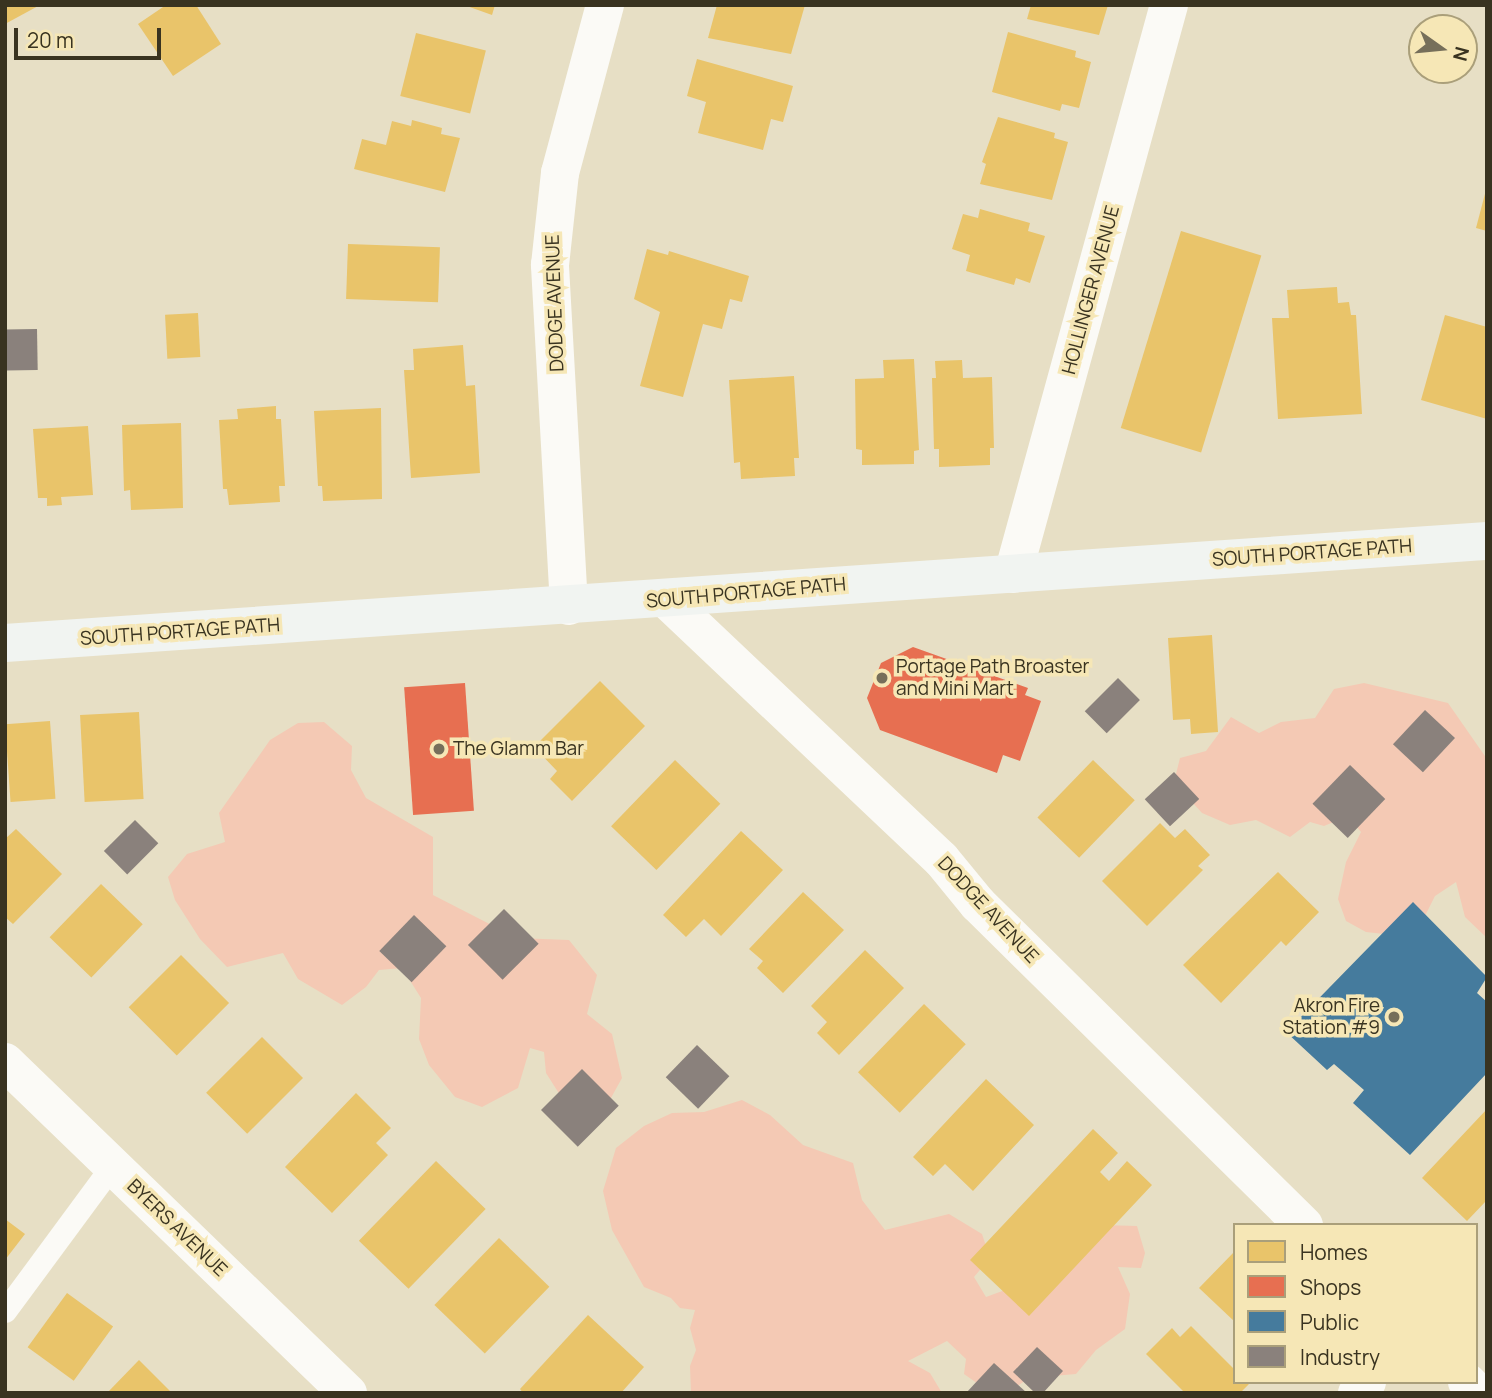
<!DOCTYPE html>
<style>
body{margin:0}
#map{position:relative;width:1492px;height:1398px;overflow:hidden;background:#e7dfc5;font-family:Manrope,sans-serif}
div>[style]{position:absolute}
.green>*{inset:0;background:#f4c9b4}
.homes>*{inset:0;background:#e9c46a;transform-origin:0 0}
.shops>*{inset:0;background:#e76f51;transform-origin:0 0}
.public>*{inset:0;background:#457b9d}
.industry>*{inset:0;background:#8a817c;transform-origin:0 0}
.lane>*{height:23px;margin:-11.5px;padding:0 11.5px;transform-origin:11.5px;border-radius:11.5px;background:#fbfaf6}
.street>*{height:38px;margin:-19px;padding:0 19px;transform-origin:19px;border-radius:19px;background:#fbfaf6}
.secondary>*{height:38px;margin:-19px;padding:0 19px;transform-origin:19px;border-radius:19px;background:#f1f4f1}
.dots>*{width:19px;height:19px;translate:-50% -50%;box-sizing:border-box;border:4px solid #f6e7b6;border-radius:50%}
span{translate:-50% -50%;white-space:nowrap;text-align:center;line-height:1.15;-webkit-text-stroke:7px #f6e7b6;paint-order:stroke}
.street-label{font-size:19px;color:#393320}
.poi-label{font-size:19px;color:#393320}
.left{translate:0 -50%;text-align:left}
.right{translate:-100% -50%;text-align:right}
.frame{position:absolute;inset:0;border:7px solid #393320;pointer-events:none}
.legend{position:absolute;left:1233px;top:1223px;width:245px;height:161px;box-sizing:border-box;background:#f6e7b6;border:2px solid #aa9f7a;margin:0;padding:9px 12px;list-style:none;font-size:21px;color:#393320}
.legend li{display:flex;align-items:center;gap:14px;height:35px}
.legend b{width:35px;border:2px solid #aa9f7a}
.north{position:absolute;left:1408px;top:14px;width:70px;height:70px;box-sizing:border-box;background:#f6e7b6;border:2px solid #aa9f7a;border-radius:50%;rotate:105deg;font-size:19px;font-weight:700;line-height:28px;text-align:center;color:#393320}
.north::after{content:'';display:block;margin:auto;width:24px;height:32px;background:#766f5a;clip-path:polygon(50% 0,100% 100%,50% 72%,0 100%)}
.scale{position:absolute;left:14px;top:28px;width:147px;height:32px;box-sizing:border-box;border:4px solid #393320;border-top:0;padding-left:9px;font-size:21px;line-height:24px;white-space:nowrap;color:#393320;-webkit-text-stroke:5px #f6e7b6;paint-order:stroke}
</style>
<div id="map">
<div class="green">
<i style="clip-path:polygon(1364px 683px,1448px 703px,1487px 759px,1487px 938px,1465px 917px,1456px 882px,1435px 896px,1422px 922px,1393px 935px,1366px 932px,1346px 921px,1338px 899px,1346px 862px,1361px 832px,1348px 816px,1324px 826px,1310px 822px,1290px 837px,1256px 820px,1230px 825px,1202px 813px,1174px 782px,1180px 758px,1206px 751px,1231px 717px,1259px 733px,1281px 722px,1315px 718px,1334px 689px)"></i>
<i style="clip-path:polygon(324px 722px,352px 746px,351px 770px,366px 798px,433px 837px,433px 895px,517px 938px,569px 940px,597px 975px,587px 1014px,612px 1034px,622px 1078px,606px 1107px,567px 1106px,546px 1073px,544px 1052px,530px 1048px,518px 1088px,482px 1107px,455px 1097px,429px 1065px,419px 1039px,421px 998px,402px 968px,379px 970px,366px 987px,342px 1005px,298px 979px,283px 953px,227px 967px,200px 939px,175px 900px,168px 877px,187px 854px,225px 842px,219px 813px,270px 740px,298px 723px)"></i>
<i style="clip-path:polygon(742px 1100px,770px 1115px,803px 1145px,853px 1163px,862px 1200px,885px 1230px,949px 1214px,982px 1234px,990px 1258px,974px 1277px,986px 1297px,1024px 1283px,1102px 1225px,1137px 1226px,1145px 1253px,1141px 1268px,1118px 1267px,1130px 1294px,1125px 1329px,1096px 1350px,1076px 1374px,1029px 1378px,1013px 1389px,981px 1386px,964px 1374px,966px 1359px,947px 1341px,908px 1361px,930px 1373px,942px 1393px,691px 1393px,690px 1366px,696px 1350px,690px 1328px,695px 1310px,680px 1308px,671px 1298px,644px 1287px,612px 1230px,603px 1191px,616px 1148px,644px 1126px,672px 1113px,704px 1112px)"></i>
</div>
<div class="homes">
<i style="clip-path:polygon(5px 5px,40px 5px,5px 24px)"></i>
<i style="clip-path:polygon(166px 5px,196px 5px,221px 44px,173px 76px,138px 24px)"></i>
<i style="clip-path:polygon(464px 5px,495px 5px,492px 15px)"></i>
<i style="clip-path:polygon(717px 5px,805px 5px,791px 54px,708px 38px)"></i>
<i style="clip-path:polygon(1031px 5px,1108px 5px,1099px 35px,1027px 19px)"></i>
<i style="clip-path:polygon(1008px 32px,1076px 51px,1075px 57px,1091px 62px,1079px 108px,1062px 104px,1060px 111px,992px 92px)"></i>
<i style="left:416px;top:33px;width:72px;height:65px;rotate:14deg"></i>
<i style="clip-path:polygon(697px 59px,793px 86px,783px 122px,771px 119px,763px 150px,698px 133px,706px 102px,687px 96px)"></i>
<i style="clip-path:polygon(998px 117px,1055px 133px,1054px 138px,1068px 142px,1052px 200px,980px 184px,986px 164px,982px 162px)"></i>
<i style="clip-path:polygon(412px 120px,442px 128px,441px 134px,460px 138px,445px 192px,354px 169px,362px 139px,386px 145px,392px 121px,411px 126px)"></i>
<i style="clip-path:polygon(1486px 190px,1487px 190px,1487px 231px,1476px 228px)"></i>
<i style="clip-path:polygon(980px 209px,1030px 223px,1028px 231px,1045px 236px,1030px 283px,1016px 278px,1014px 285px,966px 271px,970px 255px,952px 249px,963px 214px,978px 218px)"></i>
<i style="left:1181px;top:231px;width:84px;height:206px;rotate:17deg"></i>
<i style="left:348px;top:244px;width:92px;height:55px;rotate:2deg"></i>
<i style="clip-path:polygon(647px 249px,668px 255px,669px 251px,749px 276px,742px 302px,730px 299px,722px 329px,703px 324px,683px 397px,640px 386px,660px 312px,634px 299px)"></i>
<i style="clip-path:polygon(1337px 287px,1338px 303px,1349px 302px,1351px 315px,1356px 315px,1362px 414px,1278px 419px,1272px 318px,1289px 318px,1287px 290px)"></i>
<i style="left:198px;top:313px;width:44px;height:33px;rotate:87deg"></i>
<i style="clip-path:polygon(1445px 315px,1487px 327px,1487px 419px,1421px 400px)"></i>
<i style="clip-path:polygon(463px 345px,466px 386px,475px 385px,480px 473px,411px 478px,404px 370px,414px 370px,413px 349px)"></i>
<i style="clip-path:polygon(914px 359px,919px 450px,914px 451px,914px 464px,862px 465px,862px 450px,856px 449px,855px 379px,884px 378px,883px 360px)"></i>
<i style="clip-path:polygon(962px 360px,963px 378px,992px 377px,994px 448px,990px 448px,990px 465px,939px 467px,939px 449px,934px 449px,932px 378px,936px 378px,935px 361px)"></i>
<i style="clip-path:polygon(794px 376px,799px 458px,794px 458px,795px 476px,741px 479px,740px 462px,734px 463px,729px 380px)"></i>
<i style="clip-path:polygon(276px 406px,276px 419px,281px 419px,285px 486px,279px 486px,280px 502px,229px 505px,227px 489px,223px 489px,219px 420px,238px 419px,237px 409px)"></i>
<i style="clip-path:polygon(381px 408px,382px 499px,323px 501px,322px 486px,318px 486px,314px 411px)"></i>
<i style="clip-path:polygon(181px 423px,183px 508px,131px 510px,130px 490px,124px 491px,122px 425px)"></i>
<i style="clip-path:polygon(88px 426px,93px 495px,61px 497px,62px 505px,47px 506px,47px 498px,38px 498px,33px 429px)"></i>
<i style="clip-path:polygon(1212px 635px,1218px 732px,1191px 734px,1190px 719px,1173px 720px,1168px 638px)"></i>
<i style="clip-path:polygon(600px 681px,645px 726px,572px 801px,550px 779px,557px 771px,534px 747px)"></i>
<i style="left:139px;top:712px;width:87px;height:59px;rotate:87deg"></i>
<i style="left:50px;top:721px;width:78px;height:45px;rotate:86deg"></i>
<i style="left:675px;top:760px;width:63px;height:92px;rotate:44deg"></i>
<i style="left:1093px;top:760px;width:58px;height:80px;rotate:44deg"></i>
<i style="clip-path:polygon(1160px 823px,1175px 838px,1185px 829px,1210px 855px,1198px 866px,1203px 870px,1147px 926px,1102px 881px)"></i>
<i style="clip-path:polygon(16px 829px,62px 874px,13px 924px,5px 917px,5px 839px)"></i>
<i style="clip-path:polygon(741px 831px,783px 870px,721px 936px,704px 919px,686px 937px,663px 915px)"></i>
<i style="clip-path:polygon(1278px 872px,1319px 912px,1286px 946px,1281px 941px,1221px 1003px,1183px 965px)"></i>
<i style="left:101px;top:884px;width:58px;height:74px;rotate:44deg"></i>
<i style="clip-path:polygon(803px 892px,844px 930px,783px 993px,757px 968px,763px 961px,749px 949px)"></i>
<i style="clip-path:polygon(865px 950px,904px 988px,839px 1055px,817px 1033px,827px 1022px,811px 1006px)"></i>
<i style="left:181px;top:955px;width:68px;height:74px;rotate:45deg"></i>
<i style="left:924px;top:1004px;width:58px;height:95px;rotate:44deg"></i>
<i style="left:262px;top:1037px;width:58px;height:79px;rotate:45deg"></i>
<i style="clip-path:polygon(986px 1079px,1034px 1125px,973px 1191px,945px 1164px,933px 1176px,913px 1157px)"></i>
<i style="clip-path:polygon(356px 1093px,391px 1128px,376px 1143px,388px 1155px,332px 1213px,285px 1167px)"></i>
<i style="clip-path:polygon(1487px 1109px,1487px 1200px,1467px 1221px,1422px 1178px)"></i>
<i style="clip-path:polygon(1093px 1129px,1118px 1153px,1100px 1172px,1109px 1181px,1127px 1161px,1152px 1185px,1029px 1316px,970px 1260px)"></i>
<i style="left:436px;top:1161px;width:69px;height:111px;rotate:44deg"></i>
<i style="clip-path:polygon(5px 1219px,25px 1234px,5px 1260px)"></i>
<i style="left:499px;top:1238px;width:70px;height:93px;rotate:44deg"></i>
<i style="clip-path:polygon(1235px 1251px,1235px 1322px,1199px 1288px)"></i>
<i style="left:67px;top:1293px;width:57px;height:67px;rotate:36deg"></i>
<i style="clip-path:polygon(588px 1315px,644px 1367px,621px 1393px,523px 1393px,520px 1389px)"></i>
<i style="clip-path:polygon(1191px 1326px,1235px 1370px,1235px 1382px,1249px 1384px,1240px 1393px,1185px 1393px,1146px 1354px,1172px 1328px,1180px 1337px)"></i>
<i style="clip-path:polygon(139px 1360px,172px 1393px,107px 1393px)"></i>
</div>
<div class="shops">
<i style="clip-path:polygon(913px 647px,1028px 688px,1025px 695px,1041px 701px,1020px 761px,1003px 755px,997px 773px,880px 730px,867px 698px,881px 663px)"></i>
<i style="left:465px;top:683px;width:128px;height:61px;rotate:86deg"></i>
</div>
<div class="public">
<i style="clip-path:polygon(1413px 902px,1487px 977px,1477px 993px,1487px 1002px,1487px 1073px,1410px 1155px,1353px 1103px,1364px 1090px,1334px 1064px,1327px 1070px,1286px 1032px)"></i>
</div>
<div class="industry">
<i style="left:37px;top:329px;width:41px;height:32px;rotate:89deg"></i>
<i style="left:1118px;top:678px;width:31px;height:47px;rotate:45deg"></i>
<i style="left:1425px;top:710px;width:41px;height:47px;rotate:43deg"></i>
<i style="left:1350px;top:765px;width:49px;height:54px;rotate:44deg"></i>
<i style="left:1174px;top:772px;width:37px;height:40px;rotate:47deg"></i>
<i style="left:135px;top:820px;width:33px;height:44px;rotate:45deg"></i>
<i style="left:504px;top:909px;width:49px;height:51px;rotate:45deg"></i>
<i style="left:414px;top:915px;width:45px;height:50px;rotate:44deg"></i>
<i style="left:697px;top:1045px;width:45px;height:45px;rotate:44deg"></i>
<i style="left:582px;top:1069px;width:52px;height:58px;rotate:45deg"></i>
<i style="clip-path:polygon(1037px 1347px,1063px 1371px,1043px 1393px,1035px 1393px,1013px 1372px)"></i>
<i style="clip-path:polygon(994px 1363px,1027px 1393px,966px 1393px)"></i>
</div>
<div class="lane">
<i style="left:5px;top:1311px;width:180px;rotate:-53.6deg"></i>
</div>
<div class="street">
<i style="left:1013px;top:574px;width:590px;rotate:-74.67deg"></i>
<i style="left:668px;top:601px;width:376px;rotate:43.4deg"></i>
<i style="left:941px;top:859px;width:58px;rotate:50.6deg"></i>
<i style="left:978px;top:904px;width:458px;rotate:44.6deg"></i>
<i style="left:569px;top:606px;width:342px;rotate:-93.2deg"></i>
<i style="left:550px;top:265px;width:93px;rotate:-83.8deg"></i>
<i style="left:560px;top:173px;width:174px;rotate:-75deg"></i>
<i style="left:5px;top:1062px;width:477px;rotate:44deg"></i>
<i style="left:1467px;top:1382px;width:16px;rotate:45deg"></i>
<i style="left:1357px;top:1393px;width:15px;rotate:-48deg"></i>
</div>
<div class="secondary">
<i style="left:5px;top:643px;width:1486px;rotate:-3.94deg"></i>
</div>
<div class="dots">
<i style="left:882px;top:678px;background:#766f5a"></i>
<i style="left:439px;top:749px;background:#766f5a"></i>
<i style="left:1394px;top:1017px;background:#766f5a"></i>
</div>
<div class="street-label">
<span style="left:1091px;top:290px;rotate:-75deg">HOLLINGER AVENUE</span>
<span style="left:555px;top:303px;rotate:-92deg">DODGE AVENUE</span>
<span style="left:1312px;top:553px;rotate:-4deg">SOUTH PORTAGE PATH</span>
<span style="left:746px;top:593px;rotate:-5deg">SOUTH PORTAGE PATH</span>
<span style="left:180px;top:632px;rotate:-4deg">SOUTH PORTAGE PATH</span>
<span style="left:988px;top:910px;rotate:47deg">DODGE AVENUE</span>
<span style="left:177px;top:1228px;rotate:44deg">BYERS AVENUE</span>
</div>
<div class="poi-label">
<span class="left" style="left:896px;top:678px">Portage Path Broaster<br>and Mini Mart</span>
<span class="left" style="left:453px;top:749px">The Glamm Bar</span>
<span class="right" style="left:1380px;top:1017px">Akron Fire<br>Station #9</span>
</div>
<div class="frame"></div>
<ul class="legend">
<li><b style="height:19px;background:#e9c46a"></b>Homes</li>
<li><b style="height:19px;background:#e76f51"></b>Shops</li>
<li><b style="height:19px;background:#457b9d"></b>Public</li>
<li><b style="height:19px;background:#8a817c"></b>Industry</li>
</ul>
<div class="north">N</div>
<div class="scale">20 m</div>
</div>
